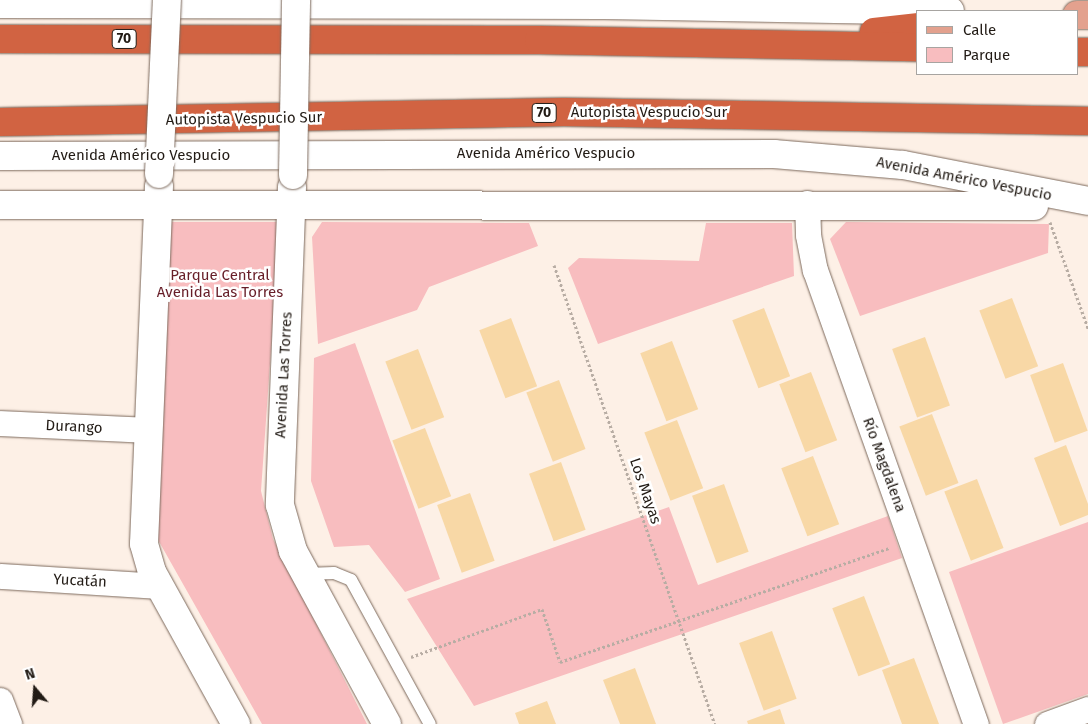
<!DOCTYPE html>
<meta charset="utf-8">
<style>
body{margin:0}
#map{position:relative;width:1088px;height:724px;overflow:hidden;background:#fdf0e6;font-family:"Fira Sans",sans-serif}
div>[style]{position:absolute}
.green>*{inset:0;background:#f8bdbf}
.building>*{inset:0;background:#f8d8a6;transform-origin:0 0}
.path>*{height:3px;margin-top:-1.5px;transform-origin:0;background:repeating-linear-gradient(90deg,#b8ada4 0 2.5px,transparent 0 5px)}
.roads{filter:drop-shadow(0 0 1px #7d6a5d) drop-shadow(0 0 1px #7d6a5d)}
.lane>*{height:12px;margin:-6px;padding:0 6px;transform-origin:6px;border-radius:6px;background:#fff}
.street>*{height:25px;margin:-12.5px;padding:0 12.5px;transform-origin:12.5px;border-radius:12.5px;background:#fff}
.secondary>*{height:28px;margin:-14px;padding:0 14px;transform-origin:14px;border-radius:14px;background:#fff}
.primary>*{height:28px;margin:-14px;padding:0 14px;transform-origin:14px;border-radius:14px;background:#e3a18e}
.highway>*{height:28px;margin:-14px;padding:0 14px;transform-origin:14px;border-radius:14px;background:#d16342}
.bridges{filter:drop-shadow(0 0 1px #7d6a5d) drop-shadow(0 0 1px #7d6a5d)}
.secondary-bridge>*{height:28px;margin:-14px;padding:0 14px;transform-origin:14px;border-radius:14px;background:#fff}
span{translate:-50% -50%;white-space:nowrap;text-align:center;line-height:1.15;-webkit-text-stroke:5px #fff;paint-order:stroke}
.shield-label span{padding:1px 4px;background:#fff;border:1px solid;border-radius:4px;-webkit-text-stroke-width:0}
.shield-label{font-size:14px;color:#221b15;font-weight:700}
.street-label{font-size:15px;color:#221b15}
.park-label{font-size:15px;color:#671e28}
.legend{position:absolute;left:916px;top:10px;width:162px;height:65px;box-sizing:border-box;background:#fff;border:1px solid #a7a4a1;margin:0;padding:6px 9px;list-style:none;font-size:15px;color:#221b15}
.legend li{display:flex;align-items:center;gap:10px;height:25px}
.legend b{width:25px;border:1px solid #a7a4a1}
.north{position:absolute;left:10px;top:664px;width:50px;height:50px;-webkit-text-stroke:4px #fff;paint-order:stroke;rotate:342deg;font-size:14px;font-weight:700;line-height:20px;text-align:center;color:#221b15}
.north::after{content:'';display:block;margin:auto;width:18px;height:22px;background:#221b15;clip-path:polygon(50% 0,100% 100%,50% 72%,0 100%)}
</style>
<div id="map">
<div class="green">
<i style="clip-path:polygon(167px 222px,280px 222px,261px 491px,273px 539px,367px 724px,262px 724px,157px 538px)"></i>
<i style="clip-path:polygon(322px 222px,529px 223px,538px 246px,429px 287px,417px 310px,318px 344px,312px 237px)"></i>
<i style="clip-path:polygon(846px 222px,1049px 224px,1048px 253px,860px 316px,830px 239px)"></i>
<i style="clip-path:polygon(706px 223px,792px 223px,794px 276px,598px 344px,568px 268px,579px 258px,699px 261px)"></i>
<i style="clip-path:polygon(355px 343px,440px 579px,405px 592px,369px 545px,334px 547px,311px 481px,314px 358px)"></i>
<i style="clip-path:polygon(669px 507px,698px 585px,888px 516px,902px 558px,474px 706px,407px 599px)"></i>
<i style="clip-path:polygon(1088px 522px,1088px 694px,1003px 724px,949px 572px)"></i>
</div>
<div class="building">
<i style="left:1012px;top:298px;width:73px;height:35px;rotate:69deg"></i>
<i style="left:764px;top:308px;width:73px;height:34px;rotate:69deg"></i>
<i style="left:511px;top:318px;width:73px;height:34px;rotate:69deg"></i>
<i style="left:925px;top:337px;width:73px;height:35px;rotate:70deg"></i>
<i style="left:672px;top:341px;width:73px;height:34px;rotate:69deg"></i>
<i style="left:418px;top:349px;width:73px;height:35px;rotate:69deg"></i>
<i style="left:1063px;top:363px;width:72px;height:35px;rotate:70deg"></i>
<i style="left:811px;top:372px;width:73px;height:34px;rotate:69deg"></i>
<i style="left:559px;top:380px;width:74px;height:35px;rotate:69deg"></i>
<i style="left:932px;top:414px;width:74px;height:35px;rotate:69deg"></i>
<i style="left:677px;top:420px;width:73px;height:35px;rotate:69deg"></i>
<i style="left:425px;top:428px;width:73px;height:35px;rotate:69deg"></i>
<i style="clip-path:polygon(1066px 445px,1088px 504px,1088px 515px,1060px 526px,1034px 458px)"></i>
<i style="left:813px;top:456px;width:73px;height:34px;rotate:69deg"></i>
<i style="left:561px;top:462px;width:72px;height:34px;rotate:70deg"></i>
<i style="left:977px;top:479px;width:74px;height:35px;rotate:69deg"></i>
<i style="left:724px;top:484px;width:72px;height:34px;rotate:70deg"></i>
<i style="left:470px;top:493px;width:72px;height:35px;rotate:70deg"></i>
<i style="left:864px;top:596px;width:73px;height:34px;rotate:69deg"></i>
<i style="left:772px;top:631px;width:72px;height:35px;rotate:70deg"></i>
<i style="clip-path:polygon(914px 658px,939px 724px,902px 724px,882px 670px)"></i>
<i style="clip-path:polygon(635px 668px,656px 724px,620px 724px,603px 680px)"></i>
<i style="clip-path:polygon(547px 701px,556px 724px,519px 724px,515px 713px)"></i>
<i style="clip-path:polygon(780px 709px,785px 724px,748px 724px,747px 721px)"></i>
</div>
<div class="path">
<i style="left:1050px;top:222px;width:113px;rotate:70.3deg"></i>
<i style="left:554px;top:265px;width:486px;rotate:70.7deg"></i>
<i style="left:411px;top:657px;width:140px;rotate:-20.1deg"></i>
<i style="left:542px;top:609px;width:56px;rotate:71.2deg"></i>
<i style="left:560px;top:662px;width:348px;rotate:-19.1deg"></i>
</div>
<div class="roads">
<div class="lane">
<i style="left:305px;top:574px;width:29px;rotate:-2deg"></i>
<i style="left:334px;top:573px;width:18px;rotate:22deg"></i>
<i style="left:351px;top:580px;width:164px;rotate:61.3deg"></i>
</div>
<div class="street">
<i style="left:807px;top:203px;width:32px;rotate:88deg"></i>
<i style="left:808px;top:235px;width:36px;rotate:79deg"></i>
<i style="left:815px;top:270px;width:482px;rotate:70.5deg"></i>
<i style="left:0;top:423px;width:148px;rotate:2.7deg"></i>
<i style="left:0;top:576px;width:159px;rotate:3.6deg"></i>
<i style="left:0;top:700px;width:26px;rotate:69deg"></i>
<i style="left:1047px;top:724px;width:44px;rotate:-20.1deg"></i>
</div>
<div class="secondary">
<i style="left:0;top:4px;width:605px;rotate:0.09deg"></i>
<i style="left:605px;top:5px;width:345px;rotate:1deg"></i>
<i style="left:0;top:156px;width:774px;rotate:-0.15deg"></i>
<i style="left:774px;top:154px;width:129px;rotate:4.9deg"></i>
<i style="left:903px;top:165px;width:188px;rotate:11deg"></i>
<i style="left:159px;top:186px;width:358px;rotate:92.4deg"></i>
<i style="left:144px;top:544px;width:29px;rotate:74deg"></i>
<i style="left:152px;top:572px;width:174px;rotate:61.1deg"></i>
<i style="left:292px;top:187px;width:318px;rotate:92.2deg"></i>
<i style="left:280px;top:505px;width:48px;rotate:74.2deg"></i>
<i style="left:293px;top:551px;width:197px;rotate:61.5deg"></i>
<i style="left:0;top:205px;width:1034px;rotate:0.06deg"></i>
</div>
<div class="primary">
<i style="left:1077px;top:15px;width:11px"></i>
</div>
<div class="highway">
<i style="left:874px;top:32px;width:43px;rotate:-6.6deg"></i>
<i style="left:0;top:39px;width:539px;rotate:0.11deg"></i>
<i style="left:539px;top:40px;width:378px;rotate:1.1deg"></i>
<i style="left:1077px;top:52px;width:11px"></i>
<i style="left:0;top:122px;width:564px;rotate:-1.02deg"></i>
<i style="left:564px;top:112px;width:524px;rotate:0.98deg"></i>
</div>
</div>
<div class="bridges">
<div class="secondary-bridge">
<i style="left:159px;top:174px;width:174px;rotate:-87.4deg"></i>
<i style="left:293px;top:175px;width:175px;rotate:-89deg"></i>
</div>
</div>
<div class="shield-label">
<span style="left:124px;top:39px">70</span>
<span style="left:544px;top:113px">70</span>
</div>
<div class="street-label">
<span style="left:649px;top:113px">Autopista Vespucio Sur</span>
<span style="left:244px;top:119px;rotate:-1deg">Autopista Vespucio Sur</span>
<span style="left:546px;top:154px">Avenida Américo Vespucio</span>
<span style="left:141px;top:156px">Avenida Américo Vespucio</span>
<span style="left:964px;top:179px;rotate:11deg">Avenida Américo Vespucio</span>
<span style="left:284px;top:375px;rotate:-87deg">Avenida Las Torres</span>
<span style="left:74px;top:427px;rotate:3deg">Durango</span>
<span style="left:884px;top:465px;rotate:70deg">Río Magdalena</span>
<span style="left:645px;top:491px;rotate:71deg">Los Mayas</span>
<span style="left:80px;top:581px;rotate:3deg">Yucatán</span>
</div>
<div class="park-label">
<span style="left:220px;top:284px">Parque Central<br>Avenida Las Torres</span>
</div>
<ul class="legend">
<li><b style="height:6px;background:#e3a18e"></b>Calle</li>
<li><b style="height:14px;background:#f8bdbf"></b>Parque</li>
</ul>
<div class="north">N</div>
</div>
